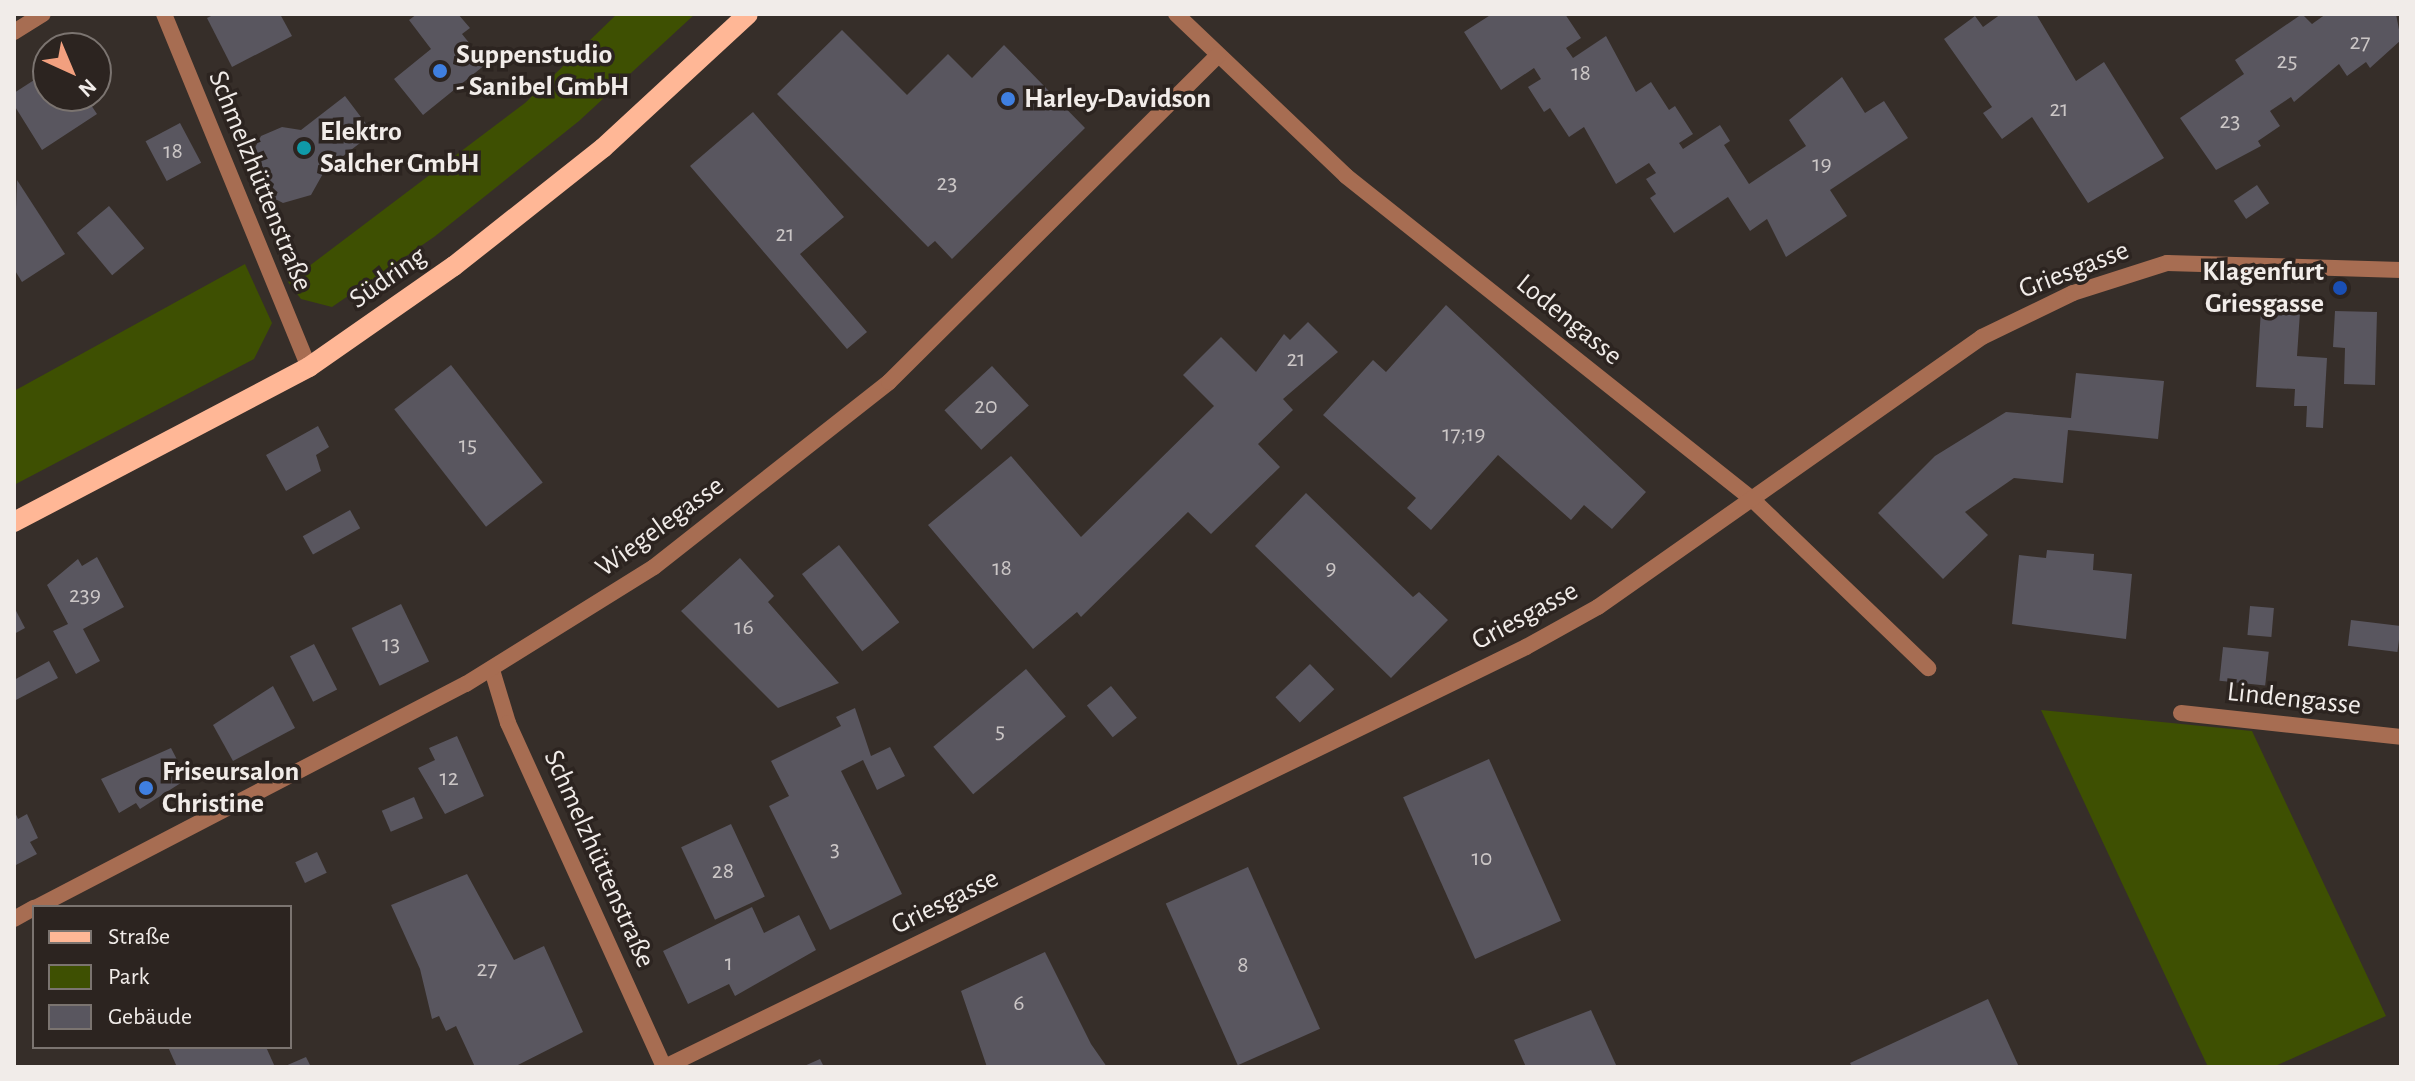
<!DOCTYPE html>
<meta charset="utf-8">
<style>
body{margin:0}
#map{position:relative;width:2415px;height:1081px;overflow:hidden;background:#362e29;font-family:"Alegreya Sans",sans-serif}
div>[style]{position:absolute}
.green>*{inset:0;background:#3e5002}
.building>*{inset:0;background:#59565f;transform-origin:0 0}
.minor>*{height:16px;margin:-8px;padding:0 8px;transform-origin:8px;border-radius:8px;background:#a76d52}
.primary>*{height:20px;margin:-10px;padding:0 10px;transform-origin:10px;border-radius:10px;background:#ffb796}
.dots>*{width:22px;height:22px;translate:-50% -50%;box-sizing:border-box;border:4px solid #2c2420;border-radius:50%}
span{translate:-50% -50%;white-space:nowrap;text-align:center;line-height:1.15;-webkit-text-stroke:7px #2c2420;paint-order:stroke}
.number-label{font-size:24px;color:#cbc6c6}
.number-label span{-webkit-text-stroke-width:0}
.poi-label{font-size:28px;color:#f1ece9;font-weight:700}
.left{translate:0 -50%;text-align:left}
.right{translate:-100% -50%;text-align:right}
.street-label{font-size:28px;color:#f1ece9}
.frame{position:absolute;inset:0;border:16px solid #f1ece9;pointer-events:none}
.legend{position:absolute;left:32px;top:905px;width:260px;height:144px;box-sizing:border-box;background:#2c2420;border:2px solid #7b7470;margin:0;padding:10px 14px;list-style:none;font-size:24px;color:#f1ece9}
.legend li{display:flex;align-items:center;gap:16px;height:40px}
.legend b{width:40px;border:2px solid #7b7470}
.north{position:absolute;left:32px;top:32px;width:80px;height:80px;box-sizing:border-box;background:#2c2420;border:2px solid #7b7470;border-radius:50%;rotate:136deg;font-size:22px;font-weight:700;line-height:32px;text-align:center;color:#f1ece9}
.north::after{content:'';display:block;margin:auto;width:28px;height:36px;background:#f2a07f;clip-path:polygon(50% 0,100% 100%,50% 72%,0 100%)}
</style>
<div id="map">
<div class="green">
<i style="clip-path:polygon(617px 14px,695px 14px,579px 121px,434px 237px,332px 307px,301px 299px,288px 282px,525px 103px)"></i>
<i style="clip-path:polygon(245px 264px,272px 323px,254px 359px,14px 485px,14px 391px)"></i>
<i style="clip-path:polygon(2041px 710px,2252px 731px,2386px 1016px,2273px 1067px,2208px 1067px)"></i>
</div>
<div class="building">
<i style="clip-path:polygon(215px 14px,280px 14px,292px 36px,232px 67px,207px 18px)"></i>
<i style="clip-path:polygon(417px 14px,458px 14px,470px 28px,462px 34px,486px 64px,423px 115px,394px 79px,431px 49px,409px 20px)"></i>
<i style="clip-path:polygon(1492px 14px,1565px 14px,1581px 38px,1566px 48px,1573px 58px,1606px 36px,1636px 92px,1651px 82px,1669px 110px,1675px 106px,1693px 134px,1679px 143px,1683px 149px,1720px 125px,1730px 141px,1724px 145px,1749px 184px,1806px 146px,1789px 120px,1842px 77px,1865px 113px,1884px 101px,1908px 138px,1830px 190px,1847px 216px,1786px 257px,1767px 219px,1750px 231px,1728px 197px,1674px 233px,1650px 198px,1656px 194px,1646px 179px,1656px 173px,1649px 163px,1616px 184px,1584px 127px,1569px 137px,1550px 108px,1544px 112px,1528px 87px,1541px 79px,1534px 68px,1501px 90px,1464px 32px)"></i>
<i style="clip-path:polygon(2001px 14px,2036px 14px,2076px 81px,2104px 62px,2164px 158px,2088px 203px,2032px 117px,2002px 139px,1983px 113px,1992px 107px,1944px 39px,1975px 16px,1983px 27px)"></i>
<i style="clip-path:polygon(2302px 14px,2312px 24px,2326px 14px,2396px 14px,2401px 40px,2370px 68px,2366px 62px,2347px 76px,2339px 64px,2294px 102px,2291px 97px,2270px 111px,2280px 126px,2258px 141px,2261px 146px,2216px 170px,2180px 118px,2244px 74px,2235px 60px)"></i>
<i style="clip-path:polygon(842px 30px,907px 95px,948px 54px,972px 78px,1004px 45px,1085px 128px,952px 259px,935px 241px,928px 247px,777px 94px)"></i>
<i style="clip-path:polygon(48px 71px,48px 96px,85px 96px,97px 114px,42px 150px,14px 105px,14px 93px)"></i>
<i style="clip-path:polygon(345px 96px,373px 133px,325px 170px,311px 195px,283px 203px,256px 189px,248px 161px,261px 136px,282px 127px,301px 130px)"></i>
<i style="clip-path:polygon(753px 112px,844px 217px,800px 254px,867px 332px,847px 349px,690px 166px)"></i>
<i style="left:180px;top:123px;width:45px;height:39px;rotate:62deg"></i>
<i style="clip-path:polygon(17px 180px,65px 254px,22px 282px,14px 269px)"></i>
<i style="left:2257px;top:185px;width:22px;height:28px;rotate:56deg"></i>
<i style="left:109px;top:206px;width:55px;height:42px;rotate:50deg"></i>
<i style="clip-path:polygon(1446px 305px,1646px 492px,1612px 529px,1584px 505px,1571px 520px,1498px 455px,1431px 530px,1407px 508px,1416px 498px,1323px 415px,1373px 360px,1386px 372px)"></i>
<i style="clip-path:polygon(2261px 310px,2300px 312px,2297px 356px,2327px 358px,2323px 428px,2306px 427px,2307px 406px,2294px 406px,2295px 389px,2256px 387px)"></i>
<i style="clip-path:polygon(2335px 311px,2377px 312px,2375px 385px,2344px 384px,2345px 348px,2333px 347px)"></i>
<i style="clip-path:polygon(1308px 322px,1338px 352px,1283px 399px,1293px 410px,1258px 444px,1280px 467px,1211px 534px,1188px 512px,1081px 617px,1077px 612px,1033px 649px,928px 525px,1011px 456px,1081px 537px,1214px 406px,1183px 375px,1221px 337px,1256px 372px,1284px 334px,1290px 340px)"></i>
<i style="left:451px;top:365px;width:149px;height:72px;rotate:52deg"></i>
<i style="left:992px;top:366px;width:54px;height:65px;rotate:47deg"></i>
<i style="clip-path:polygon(2076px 373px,2164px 381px,2158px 439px,2068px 430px,2063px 483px,2014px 478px,1965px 512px,1988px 535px,1943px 579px,1878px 513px,1935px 456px,2006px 412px,2071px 418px)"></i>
<i style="clip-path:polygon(318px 426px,329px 447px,316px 455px,321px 471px,286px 491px,266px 455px)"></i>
<i style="clip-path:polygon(1306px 493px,1413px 597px,1419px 592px,1448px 620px,1391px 678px,1255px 546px)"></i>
<i style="left:350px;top:510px;width:21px;height:54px;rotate:61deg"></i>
<i style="left:839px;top:545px;width:98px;height:47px;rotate:52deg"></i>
<i style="clip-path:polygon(2047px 550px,2094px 554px,2093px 570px,2132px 574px,2126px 639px,2012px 624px,2019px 555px,2046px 558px)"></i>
<i style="clip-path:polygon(97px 557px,124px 607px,83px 629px,100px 661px,76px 674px,53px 631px,68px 624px,47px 585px,78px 559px,82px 566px)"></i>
<i style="clip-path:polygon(740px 558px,774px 596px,768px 602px,839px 683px,778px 708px,681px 611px)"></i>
<i style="left:401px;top:604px;width:64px;height:55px;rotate:64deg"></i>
<i style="left:2250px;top:606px;width:24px;height:29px;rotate:5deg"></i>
<i style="clip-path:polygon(14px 607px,25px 628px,14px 634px)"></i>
<i style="left:2351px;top:620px;width:50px;height:26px;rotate:7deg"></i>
<i style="left:314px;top:644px;width:51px;height:27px;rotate:63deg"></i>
<i style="left:2223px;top:647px;width:46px;height:34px;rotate:6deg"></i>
<i style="clip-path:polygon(49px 661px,58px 678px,14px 701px,14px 680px)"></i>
<i style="left:1310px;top:664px;width:35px;height:48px;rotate:46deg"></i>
<i style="left:1026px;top:669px;width:62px;height:121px;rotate:50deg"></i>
<i style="clip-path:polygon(273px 686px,295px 728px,233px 761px,213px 725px)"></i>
<i style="left:1111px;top:686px;width:41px;height:31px;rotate:51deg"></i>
<i style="clip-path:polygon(855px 708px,871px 756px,890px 747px,905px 776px,877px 790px,863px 760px,841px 771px,902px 894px,830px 930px,769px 806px,789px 796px,771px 761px,841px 726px,836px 717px)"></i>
<i style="clip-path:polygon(457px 736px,484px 796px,445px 814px,418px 768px,435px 760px,429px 748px)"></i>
<i style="clip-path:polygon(171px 748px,187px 779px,140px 809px,136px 803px,119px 813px,101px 779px)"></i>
<i style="left:1489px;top:759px;width:177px;height:94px;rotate:66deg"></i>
<i style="left:414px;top:797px;width:23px;height:35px;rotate:67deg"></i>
<i style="clip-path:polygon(14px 810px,18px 819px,27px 814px,38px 838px,30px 842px,37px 854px,14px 866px)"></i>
<i style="left:731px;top:824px;width:80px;height:55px;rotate:65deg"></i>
<i style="left:317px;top:852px;width:23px;height:24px;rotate:65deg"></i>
<i style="left:1248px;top:867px;width:177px;height:90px;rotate:66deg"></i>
<i style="clip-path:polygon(467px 874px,514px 960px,544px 946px,583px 1032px,514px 1067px,475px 1067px,456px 1026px,446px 1031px,439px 1016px,432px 1019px,420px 969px,391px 905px)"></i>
<i style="clip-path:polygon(752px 907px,764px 933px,799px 915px,816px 950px,735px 996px,729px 984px,688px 1004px,663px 951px)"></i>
<i style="clip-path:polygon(1045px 952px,1091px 1044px,1107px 1067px,987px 1067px,961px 991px)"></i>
<i style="clip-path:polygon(1988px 999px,2019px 1067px,1852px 1067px,1850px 1063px)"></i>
<i style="clip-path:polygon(1591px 1010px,1617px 1067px,1526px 1067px,1514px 1040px)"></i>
<i style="clip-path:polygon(168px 1047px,266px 1047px,275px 1067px,177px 1067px)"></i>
<i style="clip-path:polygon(306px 1057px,311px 1067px,283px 1067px)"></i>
<i style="clip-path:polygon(820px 1059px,824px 1067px,802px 1067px)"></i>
</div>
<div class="minor">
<i style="left:164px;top:14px;width:382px;rotate:67.7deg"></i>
<i style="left:1176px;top:14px;width:235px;rotate:43.6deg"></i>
<i style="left:1346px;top:176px;width:520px;rotate:38.52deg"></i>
<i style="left:1753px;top:500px;width:243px;rotate:43.8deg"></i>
<i style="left:14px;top:32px;width:34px;rotate:-32deg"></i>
<i style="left:492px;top:670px;width:55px;rotate:73.2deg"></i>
<i style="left:508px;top:723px;width:378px;rotate:65.6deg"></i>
<i style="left:2181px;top:713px;width:221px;rotate:6.2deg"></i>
<i style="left:37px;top:907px;width:483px;rotate:-27.5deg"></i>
<i style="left:466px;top:684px;width:221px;rotate:-31.9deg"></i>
<i style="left:654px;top:567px;width:299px;rotate:-38.2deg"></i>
<i style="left:889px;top:382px;width:464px;rotate:-44.8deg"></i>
<i style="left:14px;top:919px;width:23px;rotate:-29deg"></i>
<i style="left:665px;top:1067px;width:958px;rotate:-26deg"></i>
<i style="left:1526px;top:647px;width:82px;rotate:-29.1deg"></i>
<i style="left:1598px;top:607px;width:469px;rotate:-35.1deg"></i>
<i style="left:1982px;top:337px;width:101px;rotate:-25.8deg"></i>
<i style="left:2073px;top:293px;width:99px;rotate:-17.7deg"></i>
<i style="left:2167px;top:263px;width:234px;rotate:1.7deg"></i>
</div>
<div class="primary">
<i style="left:14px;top:522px;width:333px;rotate:-27.7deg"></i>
<i style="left:309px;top:367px;width:177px;rotate:-34.9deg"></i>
<i style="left:454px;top:266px;width:190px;rotate:-38.4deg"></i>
<i style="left:603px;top:148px;width:197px;rotate:-42.7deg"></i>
</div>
<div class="dots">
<i style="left:440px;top:71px;background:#3f7fe0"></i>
<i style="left:1008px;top:99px;background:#3f7fe0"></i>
<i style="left:304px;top:148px;background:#0f9aa8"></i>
<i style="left:2340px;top:288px;background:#1a4fb4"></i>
<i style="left:146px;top:788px;background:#3f7fe0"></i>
</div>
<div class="number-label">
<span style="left:2360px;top:43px">27</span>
<span style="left:2287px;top:62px">25</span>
<span style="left:1581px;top:74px">18</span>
<span style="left:2059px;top:110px">21</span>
<span style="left:2230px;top:122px">23</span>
<span style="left:173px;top:152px">18</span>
<span style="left:1822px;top:165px">19</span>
<span style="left:947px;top:184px">23</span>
<span style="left:785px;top:235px">21</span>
<span style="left:1296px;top:360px">21</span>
<span style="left:986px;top:407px">20</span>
<span style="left:1464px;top:435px">17;19</span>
<span style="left:468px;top:446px">15</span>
<span style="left:1002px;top:569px">18</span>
<span style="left:1331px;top:569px">9</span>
<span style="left:85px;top:596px">239</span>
<span style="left:744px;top:628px">16</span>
<span style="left:391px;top:645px">13</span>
<span style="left:1000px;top:732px">5</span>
<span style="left:449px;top:779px">12</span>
<span style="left:835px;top:850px">3</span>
<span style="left:1482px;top:859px">10</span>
<span style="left:723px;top:872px">28</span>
<span style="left:729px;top:964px">1</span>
<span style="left:1243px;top:966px">8</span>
<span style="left:487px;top:970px">27</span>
<span style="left:1019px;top:1004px">6</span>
</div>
<div class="poi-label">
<span class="left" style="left:456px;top:71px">Suppenstudio<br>- Sanibel GmbH</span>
<span class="left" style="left:1024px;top:99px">Harley-Davidson</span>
<span class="left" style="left:320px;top:148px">Elektro<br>Salcher GmbH</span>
<span class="right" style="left:2324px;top:288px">Klagenfurt<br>Griesgasse</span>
<span class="left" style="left:162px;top:788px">Friseursalon<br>Christine</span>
</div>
<div class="street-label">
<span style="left:260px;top:181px;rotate:68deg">Schmelzhüttenstraße</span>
<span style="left:2074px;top:270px;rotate:-21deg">Griesgasse</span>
<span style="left:388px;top:278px;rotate:-35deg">Südring</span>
<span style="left:1569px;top:320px;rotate:39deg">Lodengasse</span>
<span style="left:660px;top:527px;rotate:-36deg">Wiegelegasse</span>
<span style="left:1525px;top:616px;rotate:-28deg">Griesgasse</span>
<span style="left:2294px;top:699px;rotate:6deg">Lindengasse</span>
<span style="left:599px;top:859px;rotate:66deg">Schmelzhüttenstraße</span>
<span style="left:945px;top:902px;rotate:-26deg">Griesgasse</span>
</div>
<div class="frame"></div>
<ul class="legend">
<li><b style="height:10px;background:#ffb796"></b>Straße</li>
<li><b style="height:22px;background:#3e5002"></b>Park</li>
<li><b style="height:22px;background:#59565f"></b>Gebäude</li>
</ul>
<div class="north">N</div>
</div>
